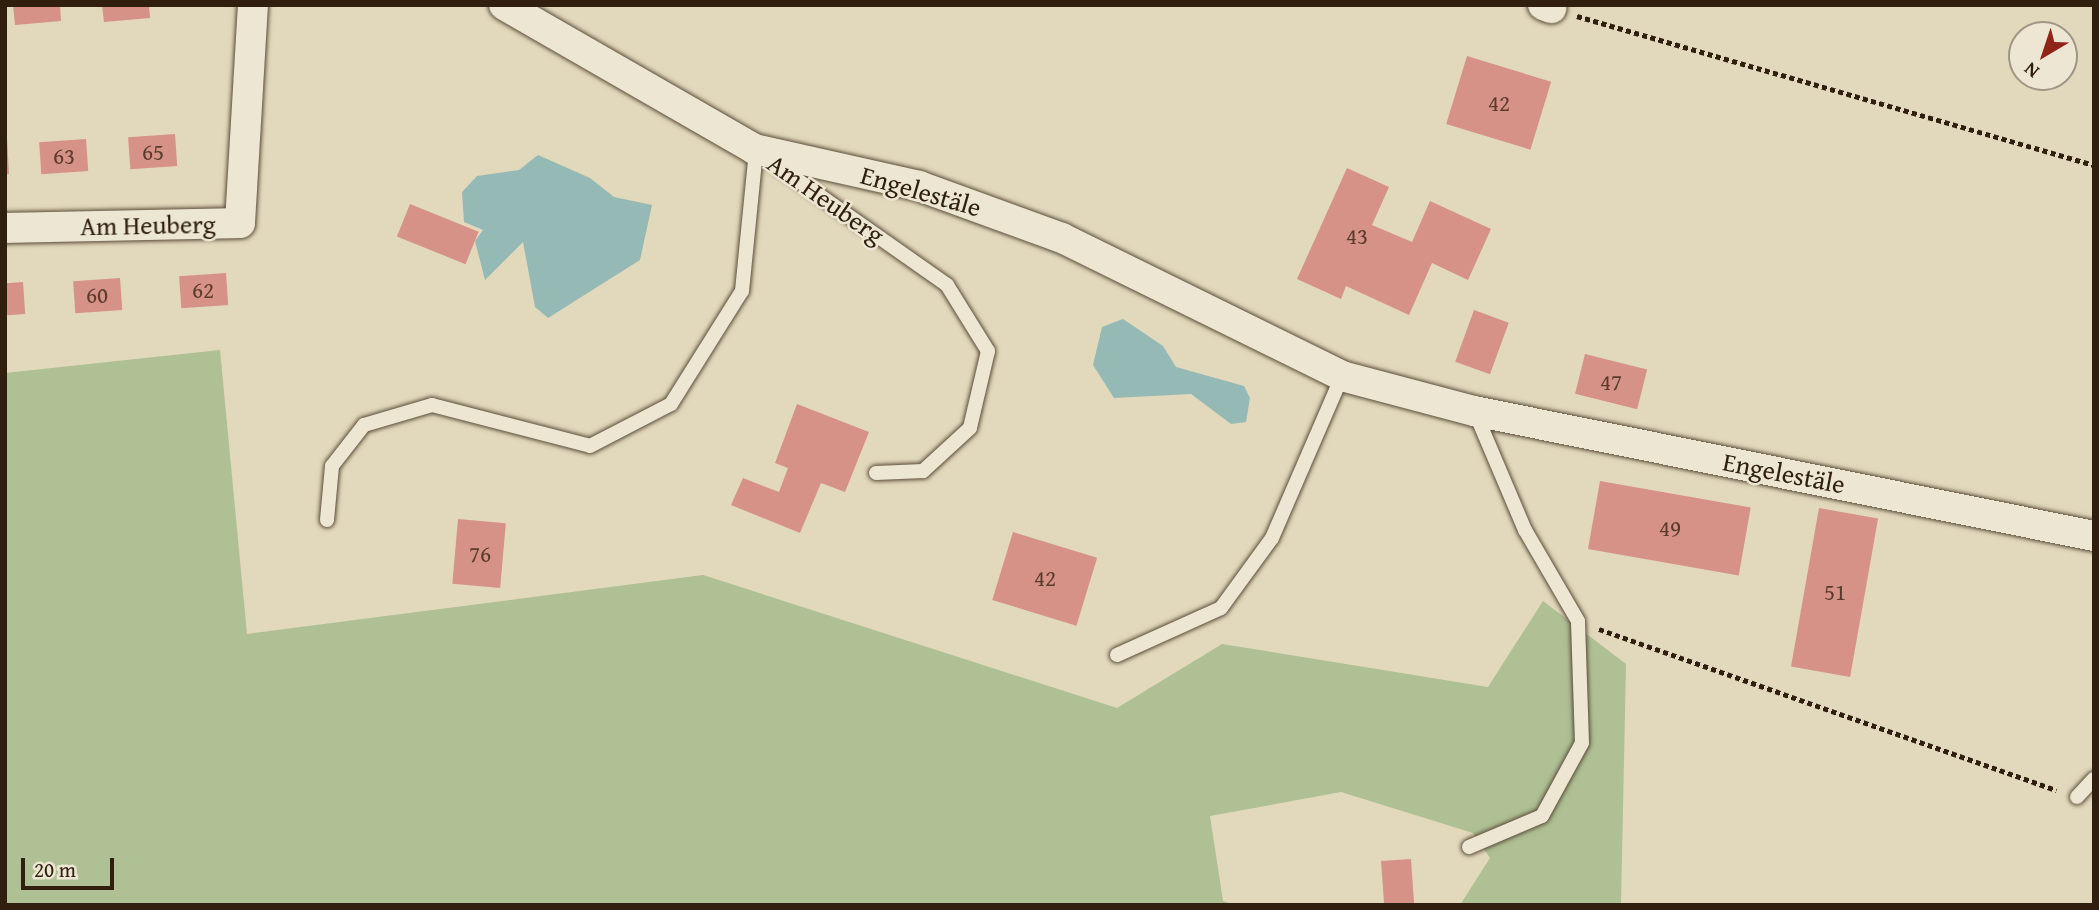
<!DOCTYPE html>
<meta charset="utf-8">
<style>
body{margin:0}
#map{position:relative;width:2099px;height:910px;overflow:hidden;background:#e2d8bb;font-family:"Gentium Book Plus",serif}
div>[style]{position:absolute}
.green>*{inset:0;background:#aec094}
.water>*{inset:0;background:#95b9b5}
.building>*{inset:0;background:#d69287;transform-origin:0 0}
.path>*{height:4.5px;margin-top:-2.25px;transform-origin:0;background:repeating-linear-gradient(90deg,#301f0f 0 5px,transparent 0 8.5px)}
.roads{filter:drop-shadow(0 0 2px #5c4d3a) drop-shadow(0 0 2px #5c4d3a)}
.lane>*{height:14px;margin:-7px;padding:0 7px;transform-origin:7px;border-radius:7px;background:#ece6d3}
.street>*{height:30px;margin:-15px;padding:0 15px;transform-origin:15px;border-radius:15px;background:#ece6d3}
span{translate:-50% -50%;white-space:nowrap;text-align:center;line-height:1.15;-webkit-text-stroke:5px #ece6d3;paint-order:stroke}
.number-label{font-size:23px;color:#5a3c2d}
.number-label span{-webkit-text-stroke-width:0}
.street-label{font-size:26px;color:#301f0f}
.frame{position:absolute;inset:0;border:7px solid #301f0f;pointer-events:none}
.north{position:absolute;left:2008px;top:21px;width:70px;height:70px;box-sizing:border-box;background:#ece6d3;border:2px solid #a19685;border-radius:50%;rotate:219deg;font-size:19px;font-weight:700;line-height:28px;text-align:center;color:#301f0f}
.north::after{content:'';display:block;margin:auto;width:24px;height:32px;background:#8f2418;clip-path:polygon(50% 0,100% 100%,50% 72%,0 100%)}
.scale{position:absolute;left:21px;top:858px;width:93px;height:32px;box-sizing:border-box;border:4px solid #301f0f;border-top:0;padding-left:9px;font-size:21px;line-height:24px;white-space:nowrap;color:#301f0f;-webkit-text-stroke:5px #ece6d3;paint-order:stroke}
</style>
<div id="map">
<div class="green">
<i style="clip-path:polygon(220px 350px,247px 634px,703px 575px,1117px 708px,1222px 644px,1488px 687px,1543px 601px,1626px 664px,1621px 905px,1460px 905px,1490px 858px,1473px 833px,1341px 792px,1210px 816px,1223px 901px,1236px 905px,5px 905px,5px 373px)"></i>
</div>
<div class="water">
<i style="clip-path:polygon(538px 155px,590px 178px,614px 197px,652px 205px,640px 260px,548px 318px,535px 307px,523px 242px,485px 280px,475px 241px,483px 230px,464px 222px,462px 192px,477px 176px,519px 170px)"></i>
<i style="clip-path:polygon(1123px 319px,1163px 346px,1176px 367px,1244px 386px,1250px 398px,1246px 422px,1231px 424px,1191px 394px,1114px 398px,1093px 365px,1102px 327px)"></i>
</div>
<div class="building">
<i style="clip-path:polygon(13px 5px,60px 5px,61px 21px,15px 25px)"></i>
<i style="clip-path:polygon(102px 5px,149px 5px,150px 18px,104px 22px)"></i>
<i style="left:1467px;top:56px;width:88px;height:71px;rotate:17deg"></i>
<i style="left:175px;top:134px;width:32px;height:47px;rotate:86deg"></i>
<i style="clip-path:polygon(5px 138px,7px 138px,9px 174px,5px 174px)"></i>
<i style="left:86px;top:139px;width:32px;height:47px;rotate:86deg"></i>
<i style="clip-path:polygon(1347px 168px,1389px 187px,1372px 225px,1412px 242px,1430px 201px,1491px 229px,1468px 280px,1432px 263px,1409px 315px,1346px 286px,1341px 299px,1297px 279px)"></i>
<i style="left:410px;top:204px;width:74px;height:35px;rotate:22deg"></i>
<i style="left:226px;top:273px;width:32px;height:47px;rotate:86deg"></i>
<i style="left:120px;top:278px;width:32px;height:47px;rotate:86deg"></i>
<i style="left:23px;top:282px;width:32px;height:18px;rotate:86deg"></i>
<i style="left:1474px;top:310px;width:37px;height:55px;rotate:20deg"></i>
<i style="left:1585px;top:354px;width:64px;height:41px;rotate:14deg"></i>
<i style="clip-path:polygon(797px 404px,869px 432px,845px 492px,821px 483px,800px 533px,731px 505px,743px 478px,779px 492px,788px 468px,775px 463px)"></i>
<i style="left:1600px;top:481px;width:153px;height:69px;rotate:10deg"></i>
<i style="left:1819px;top:508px;width:60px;height:161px;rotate:10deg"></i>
<i style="left:458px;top:519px;width:48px;height:65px;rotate:5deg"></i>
<i style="left:1013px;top:532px;width:88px;height:71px;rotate:17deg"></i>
<i style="left:1411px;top:859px;width:46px;height:30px;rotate:86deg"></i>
</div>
<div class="path">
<i style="left:1577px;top:16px;width:538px;rotate:16.08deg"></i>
<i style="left:1599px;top:629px;width:485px;rotate:19.4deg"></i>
</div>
<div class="roads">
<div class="lane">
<i style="left:772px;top:162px;width:214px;rotate:35.1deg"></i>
<i style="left:947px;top:285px;width:78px;rotate:58.2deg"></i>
<i style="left:988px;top:351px;width:79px;rotate:103.2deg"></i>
<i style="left:970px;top:428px;width:64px;rotate:137.5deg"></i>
<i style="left:923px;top:471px;width:47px;rotate:177.6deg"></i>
<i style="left:327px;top:520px;width:54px;rotate:-84.7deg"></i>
<i style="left:332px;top:466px;width:52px;rotate:-52deg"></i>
<i style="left:364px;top:425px;width:71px;rotate:-16.4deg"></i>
<i style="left:432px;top:405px;width:163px;rotate:14.5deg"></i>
<i style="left:590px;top:446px;width:91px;rotate:-27.4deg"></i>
<i style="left:671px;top:404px;width:133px;rotate:-57.9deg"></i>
<i style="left:742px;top:291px;width:141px;rotate:-84.3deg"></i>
<i style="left:1117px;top:655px;width:114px;rotate:-24.3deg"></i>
<i style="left:1221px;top:608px;width:87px;rotate:-53.9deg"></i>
<i style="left:1272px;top:538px;width:176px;rotate:-66.6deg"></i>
<i style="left:2077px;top:797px;width:25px;rotate:-47deg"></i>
<i style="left:1469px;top:847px;width:79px;rotate:-23deg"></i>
<i style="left:1542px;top:816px;width:83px;rotate:-61.3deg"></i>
<i style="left:1582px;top:743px;width:122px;rotate:-91.9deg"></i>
<i style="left:1578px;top:621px;width:105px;rotate:-120.2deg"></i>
<i style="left:1525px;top:530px;width:128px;rotate:-113deg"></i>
</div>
<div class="street">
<i style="left:504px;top:5px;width:289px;rotate:29.9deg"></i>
<i style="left:754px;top:149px;width:169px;rotate:12.6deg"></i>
<i style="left:919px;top:186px;width:152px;rotate:20deg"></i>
<i style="left:1062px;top:238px;width:312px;rotate:26.2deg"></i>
<i style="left:1342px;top:376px;width:137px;rotate:14.9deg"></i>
<i style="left:1474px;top:411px;width:632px;rotate:11.4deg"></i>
<i style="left:1543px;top:5px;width:9px;rotate:21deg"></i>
<i style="left:5px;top:228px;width:235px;rotate:-1.2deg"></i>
<i style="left:240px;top:223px;width:218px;rotate:-86.6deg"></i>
</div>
</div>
<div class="number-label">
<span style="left:1499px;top:103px">42</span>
<span style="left:153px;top:152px">65</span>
<span style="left:64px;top:156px">63</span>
<span style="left:1357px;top:236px">43</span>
<span style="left:203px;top:290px">62</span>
<span style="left:97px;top:295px">60</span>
<span style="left:1611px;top:382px">47</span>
<span style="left:1670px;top:528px">49</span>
<span style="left:480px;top:554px">76</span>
<span style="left:1045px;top:578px">42</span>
<span style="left:1835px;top:592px">51</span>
</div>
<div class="street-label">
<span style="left:921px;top:191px;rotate:16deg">Engelestäle</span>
<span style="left:826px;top:199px;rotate:35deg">Am Heuberg</span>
<span style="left:148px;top:225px;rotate:-1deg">Am Heuberg</span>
<span style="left:1784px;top:473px;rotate:11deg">Engelestäle</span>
</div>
<div class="frame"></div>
<div class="north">N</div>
<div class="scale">20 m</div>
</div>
